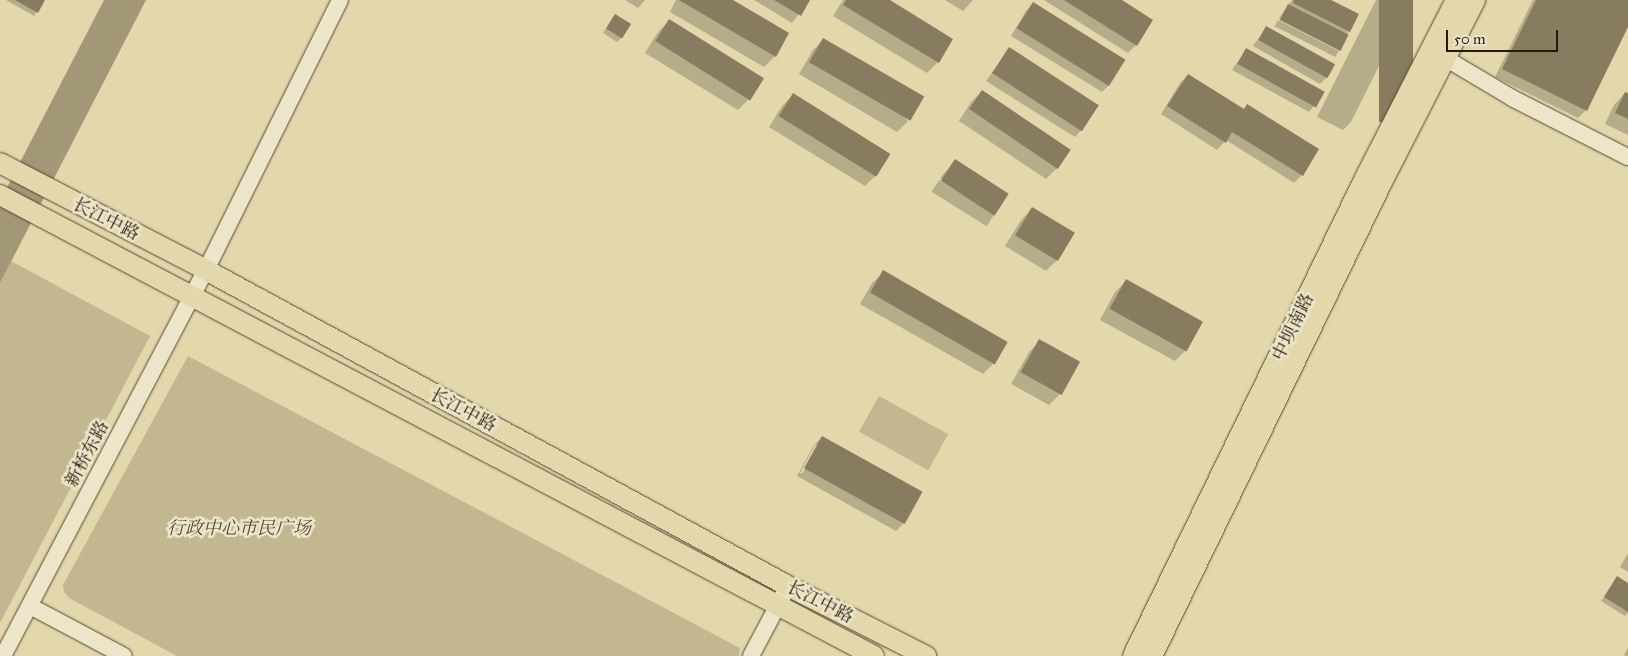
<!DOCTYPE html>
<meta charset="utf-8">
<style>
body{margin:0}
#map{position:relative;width:1628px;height:656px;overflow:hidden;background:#e3d7ac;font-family:"IM FELL Great Primer","Noto Serif SC",serif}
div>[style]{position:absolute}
.green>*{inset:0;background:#c3b791;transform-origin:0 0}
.water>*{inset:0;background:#a29776}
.shadow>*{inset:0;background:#0003;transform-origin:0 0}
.building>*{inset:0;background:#877c5f;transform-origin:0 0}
.roads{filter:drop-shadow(0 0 1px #544934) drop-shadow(0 0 1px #544934)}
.minor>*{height:16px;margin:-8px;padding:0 8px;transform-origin:8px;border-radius:8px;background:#ede5c9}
.major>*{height:20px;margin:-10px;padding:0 10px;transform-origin:10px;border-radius:10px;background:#e3d7ac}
span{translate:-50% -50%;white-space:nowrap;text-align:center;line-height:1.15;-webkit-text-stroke:5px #ede5c9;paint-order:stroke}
.street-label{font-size:18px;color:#241a0c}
.park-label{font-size:18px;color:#544934;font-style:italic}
.scale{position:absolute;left:1446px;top:30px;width:112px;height:22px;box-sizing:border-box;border:2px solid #241a0c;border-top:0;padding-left:6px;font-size:15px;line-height:18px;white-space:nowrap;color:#241a0c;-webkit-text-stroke:4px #ede5c9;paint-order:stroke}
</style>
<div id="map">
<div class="green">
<i style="clip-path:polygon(11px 261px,150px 336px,0 623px,0 283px)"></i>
<i style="clip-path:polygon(188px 356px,740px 648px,739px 656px,177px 656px,69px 598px,64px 592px,63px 585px)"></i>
<i style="left:879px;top:396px;width:79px;height:41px;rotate:29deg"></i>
</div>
<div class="water">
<i style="clip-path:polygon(104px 0,146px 0,0 283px,0 201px)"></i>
</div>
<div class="shadow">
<i style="clip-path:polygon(6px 0,44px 0,34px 16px)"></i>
<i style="clip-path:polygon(625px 0,645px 0,638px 8px)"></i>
<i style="clip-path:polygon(676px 0,731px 0,775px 56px,764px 67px,670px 12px)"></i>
<i style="clip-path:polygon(754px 0,809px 0,792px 23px)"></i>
<i style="clip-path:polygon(843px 0,887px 0,938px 62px,927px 73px,833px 16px)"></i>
<i style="clip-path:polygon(945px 0,973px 0,963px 11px)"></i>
<i style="clip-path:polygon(1044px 0,1119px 0,1136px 45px,1128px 53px)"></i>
<i style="clip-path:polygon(1292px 0,1328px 0,1349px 31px,1339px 49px,1279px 18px)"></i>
<i style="clip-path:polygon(1376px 0,1412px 0,1351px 122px,1343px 130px,1317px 117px)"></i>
<i style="clip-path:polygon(1533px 0,1628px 0,1628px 24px,1586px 110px,1578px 118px,1495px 77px)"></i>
<i style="clip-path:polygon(1034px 3px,1109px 85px,1102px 92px,1011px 36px,1026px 11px)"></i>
<i style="clip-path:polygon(615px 15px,621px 38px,617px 42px,603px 33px)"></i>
<i style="left:1278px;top:20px;width:68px;height:7px;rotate:27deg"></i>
<i style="clip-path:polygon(669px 21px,749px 99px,738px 110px,645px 53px,658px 32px)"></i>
<i style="clip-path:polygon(1266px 28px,1333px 65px,1326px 78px,1320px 84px,1253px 46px)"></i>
<i style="clip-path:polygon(824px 39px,908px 121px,897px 132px,799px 74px,813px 50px)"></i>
<i style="clip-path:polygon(1009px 49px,1082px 129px,1075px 137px,986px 81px)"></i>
<i style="clip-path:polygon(1246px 50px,1314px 106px,1309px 112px,1232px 70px)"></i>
<i style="clip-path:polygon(1188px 75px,1302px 175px,1294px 183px,1226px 140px,1217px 150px,1161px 114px,1180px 83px)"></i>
<i style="clip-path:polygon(982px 91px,1057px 168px,1046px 179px,959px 121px,971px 102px)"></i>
<i style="clip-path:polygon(1625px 93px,1628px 95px,1628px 135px,1605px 124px,1614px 105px)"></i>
<i style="clip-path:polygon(793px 95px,876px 175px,865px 186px,769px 127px,782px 106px)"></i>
<i style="clip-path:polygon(955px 161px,1007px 194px,994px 215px,994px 212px,940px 178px)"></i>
<i style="left:939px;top:180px;width:65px;height:14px;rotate:32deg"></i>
<i style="clip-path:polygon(1032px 209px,1057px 260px,1046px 271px,1005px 246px,1021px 220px)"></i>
<i style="clip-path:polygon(884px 272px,1006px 342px,994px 363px,983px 374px,860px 304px,872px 283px)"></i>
<i style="clip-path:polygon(1126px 281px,1186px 350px,1175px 361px,1100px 320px,1115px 292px)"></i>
<i style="clip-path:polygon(1040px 341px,1060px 394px,1049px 405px,1011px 384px,1029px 352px)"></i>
<i style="clip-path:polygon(evenodd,822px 437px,921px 493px,903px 524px,896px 531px,797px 476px,814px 445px,822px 437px,815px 445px,818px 445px,802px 474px,800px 473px,815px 445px)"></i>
<i style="clip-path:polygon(1628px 553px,1628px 572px,1620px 567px)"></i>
<i style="clip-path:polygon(1617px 578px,1628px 584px,1628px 613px,1625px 616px,1601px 601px)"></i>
<i style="clip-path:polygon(1628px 647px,1628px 656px,1626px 656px,1624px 655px)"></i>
</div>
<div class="building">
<i style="clip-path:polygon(15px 0,45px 0,38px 13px)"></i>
<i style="clip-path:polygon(679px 0,733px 0,789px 33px,776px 57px)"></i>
<i style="clip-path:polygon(774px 0,810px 0,801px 16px)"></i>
<i style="clip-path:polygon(846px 0,890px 0,953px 39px,939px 63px,843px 5px)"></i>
<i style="clip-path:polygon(1064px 0,1122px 0,1153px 20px,1137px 46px)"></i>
<i style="clip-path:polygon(1294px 0,1331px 0,1359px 14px,1350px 32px,1293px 3px)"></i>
<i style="left:1379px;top:0;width:34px;height:122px"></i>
<i style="clip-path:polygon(1536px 0,1628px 0,1628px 27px,1587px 111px,1502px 69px)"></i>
<i style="left:1033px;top:2px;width:109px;height:31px;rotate:32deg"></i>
<i style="left:1288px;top:4px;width:68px;height:18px;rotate:27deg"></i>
<i style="left:615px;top:14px;width:19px;height:17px;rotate:32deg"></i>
<i style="left:669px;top:19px;width:112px;height:26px;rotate:32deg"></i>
<i style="left:1266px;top:26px;width:79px;height:16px;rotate:29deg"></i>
<i style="left:823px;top:38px;width:117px;height:28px;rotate:30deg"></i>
<i style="left:1009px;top:47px;width:107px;height:31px;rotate:33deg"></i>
<i style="left:1246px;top:48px;width:90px;height:18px;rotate:29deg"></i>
<i style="clip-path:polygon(1188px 74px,1244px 109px,1247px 104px,1319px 149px,1303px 176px,1232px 132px,1226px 143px,1167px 106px)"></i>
<i style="left:982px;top:90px;width:107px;height:23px;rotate:34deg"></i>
<i style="clip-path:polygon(1625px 92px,1628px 93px,1628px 119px,1615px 113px)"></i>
<i style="left:793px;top:93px;width:115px;height:27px;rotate:32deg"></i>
<i style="left:955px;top:159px;width:64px;height:26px;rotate:33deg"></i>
<i style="left:1032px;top:207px;width:50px;height:33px;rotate:31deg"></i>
<i style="left:883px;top:270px;width:144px;height:26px;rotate:30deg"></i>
<i style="left:1126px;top:279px;width:88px;height:34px;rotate:29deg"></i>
<i style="left:1039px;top:339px;width:47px;height:38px;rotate:29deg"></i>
<i style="left:822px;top:436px;width:115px;height:37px;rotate:29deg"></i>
<i style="clip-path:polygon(1617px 576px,1628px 583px,1628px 612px,1604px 597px)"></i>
</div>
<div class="roads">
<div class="minor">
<i style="left:1445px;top:58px;width:78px;rotate:30.8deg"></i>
<i style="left:1512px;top:98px;width:130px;rotate:27deg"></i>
<i style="left:30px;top:606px;width:106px;rotate:28deg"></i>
<i style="left:3px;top:656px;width:436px;rotate:-62.3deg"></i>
<i style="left:206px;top:270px;width:301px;rotate:-63.6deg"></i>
<i style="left:751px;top:656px;width:79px;rotate:-62.1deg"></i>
</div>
<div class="major">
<i style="left:0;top:163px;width:232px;rotate:27.4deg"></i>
<i style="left:206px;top:270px;width:662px;rotate:28.5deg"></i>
<i style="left:788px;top:586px;width:155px;rotate:26.9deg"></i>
<i style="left:0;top:195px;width:988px;rotate:27.81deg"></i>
<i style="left:1133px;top:656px;width:534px;rotate:-64.11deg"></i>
<i style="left:1366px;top:176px;width:198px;rotate:-62.9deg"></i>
<i style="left:1152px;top:656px;width:525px;rotate:-64.12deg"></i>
<i style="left:1381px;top:184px;width:207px;rotate:-62.9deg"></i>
</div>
</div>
<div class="street-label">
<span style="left:106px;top:219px;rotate:27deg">长江中路</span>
<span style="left:1293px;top:327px;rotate:-64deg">中坝南路</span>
<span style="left:463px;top:410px;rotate:28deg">长江中路</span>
<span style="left:87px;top:454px;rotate:-62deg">新桥东路</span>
<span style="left:820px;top:602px;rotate:27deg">长江中路</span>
</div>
<div class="park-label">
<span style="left:239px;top:528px">行政中心市民广场</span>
</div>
<div class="scale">50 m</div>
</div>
